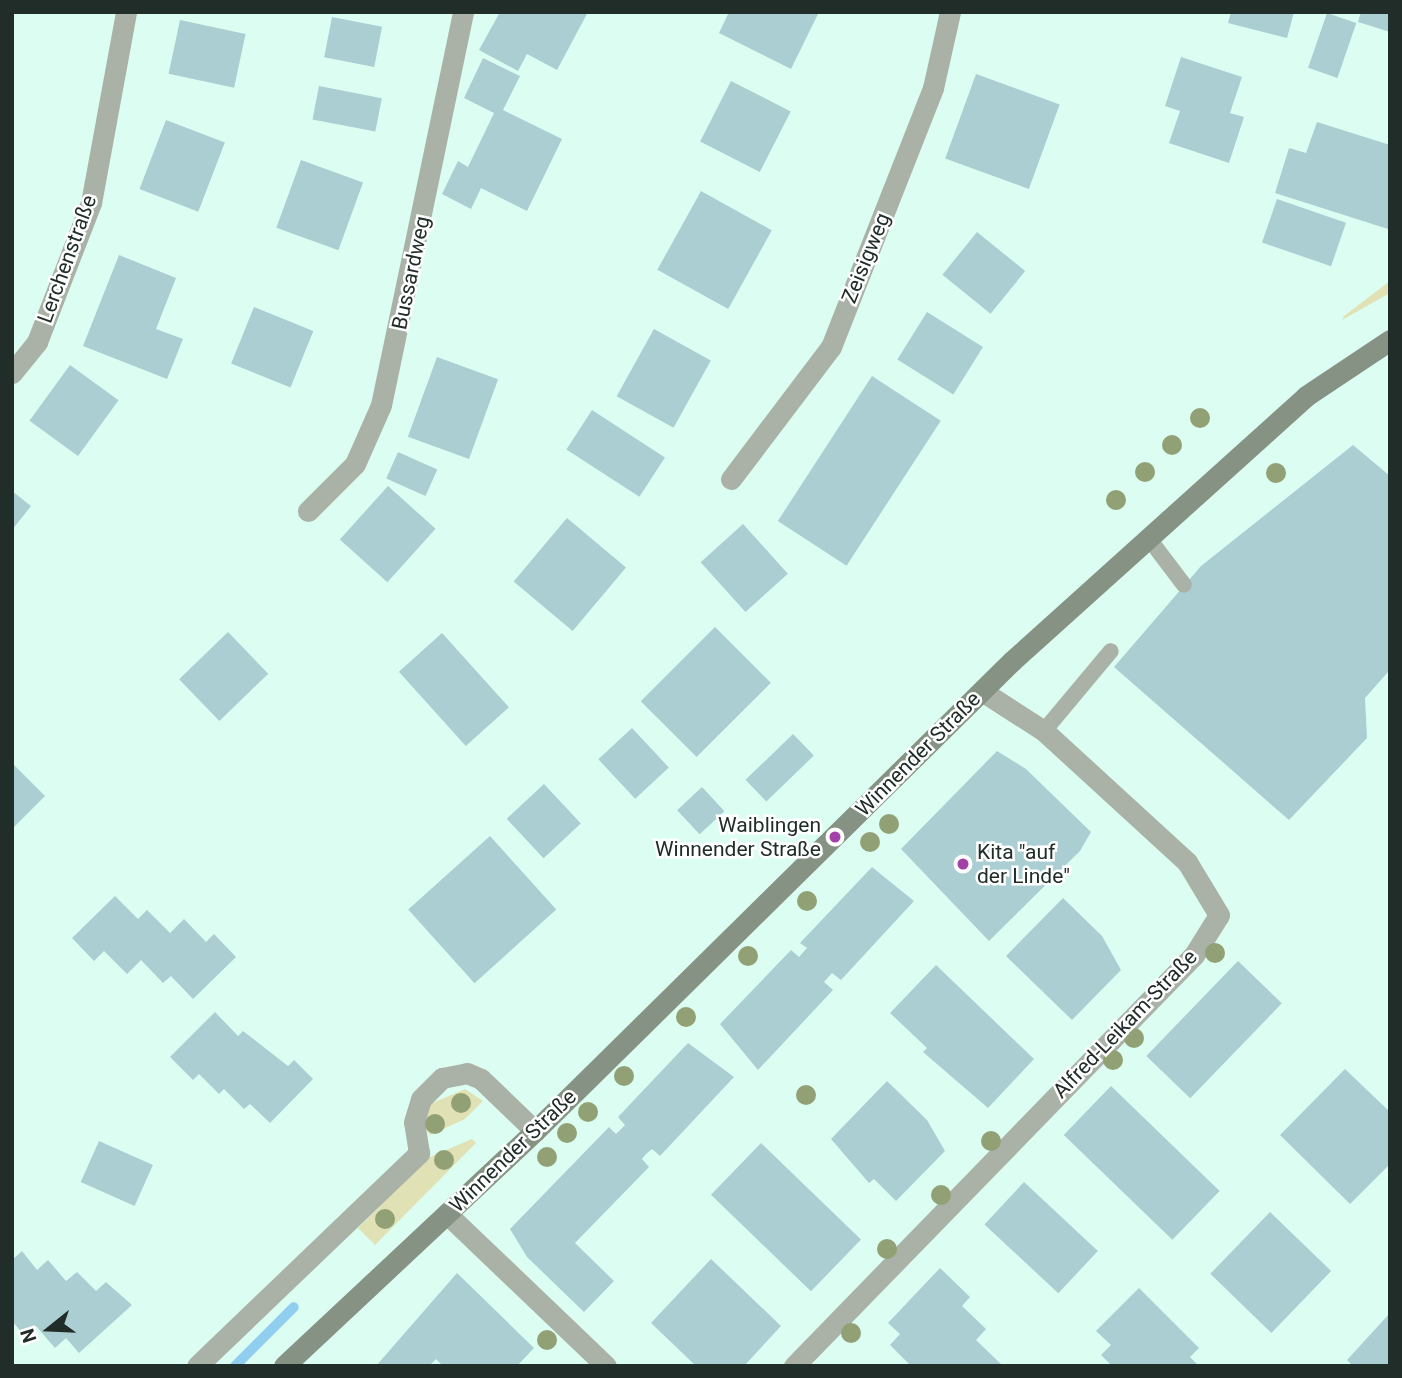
<!DOCTYPE html>
<meta charset="utf-8">
<style>
body{margin:0}
#map{position:relative;width:1402px;height:1378px;overflow:hidden;background:#dcfef2;font-family:Roboto,sans-serif}
div>[style]{position:absolute}
.green>*{inset:0;background:#e0e1b5}
.stream>*{height:10px;margin:-5px;padding:0 5px;transform-origin:5px;border-radius:5px;background:#90cdee}
.building>*{inset:0;background:#aaced1;transform-origin:0 0}
.lane>*{height:16px;margin:-8px;padding:0 8px;transform-origin:8px;border-radius:8px;background:#aab2a8}
.street>*{height:21px;margin:-10.5px;padding:0 10.5px;transform-origin:10.5px;border-radius:10.5px;background:#aab2a8}
.secondary>*{height:21px;margin:-10.5px;padding:0 10.5px;transform-origin:10.5px;border-radius:10.5px;background:#869283}
.trees>*{width:20px;height:20px;margin:-10px;border-radius:50%;background:#92a075}
.dots>*{width:19px;height:19px;translate:-50% -50%;box-sizing:border-box;border:4px solid #fff;border-radius:50%}
span{translate:-50% -50%;white-space:nowrap;text-align:center;line-height:1.15;-webkit-text-stroke:5px #fff;paint-order:stroke}
.street-label{font-size:21px;color:#202d29}
.poi-label{font-size:21px;color:#202d29}
.right{translate:-100% -50%;text-align:right}
.left{translate:0 -50%;text-align:left}
.frame{position:absolute;inset:0;border:14px solid #202d29;pointer-events:none}
.north{position:absolute;left:14px;top:1294px;width:70px;height:70px;-webkit-text-stroke:5px #fff;paint-order:stroke;rotate:252deg;font-size:19px;font-weight:700;line-height:28px;text-align:center;color:#202d29}
.north::after{content:'';display:block;margin:auto;width:24px;height:32px;background:#202d29;clip-path:polygon(50% 0,100% 100%,50% 72%,0 100%)}
</style>
<div id="map">
<div class="green">
<i style="clip-path:polygon(1390px 281px,1390px 293px,1342px 320px,1344px 316px)"></i>
<i style="clip-path:polygon(465px 1089px,483px 1101px,465px 1119px,430px 1135px,424px 1126px,430px 1104px)"></i>
<i style="clip-path:polygon(472px 1139px,476px 1143px,375px 1245px,358px 1228px,430px 1157px)"></i>
</div>
<div class="stream">
<i style="left:235px;top:1366px;width:83px;rotate:-45deg"></i>
</div>
<div class="building">
<i style="clip-path:polygon(500px 12px,588px 12px,557px 70px,527px 54px,518px 71px,479px 50px)"></i>
<i style="clip-path:polygon(729px 12px,819px 12px,791px 69px,719px 33px)"></i>
<i style="clip-path:polygon(1231px 12px,1294px 12px,1287px 38px,1228px 23px)"></i>
<i style="clip-path:polygon(1361px 12px,1390px 12px,1390px 32px,1358px 22px)"></i>
<i style="left:1327px;top:13px;width:31px;height:58px;rotate:19deg"></i>
<i style="left:332px;top:17px;width:51px;height:41px;rotate:11deg"></i>
<i style="left:180px;top:20px;width:67px;height:55px;rotate:12deg"></i>
<i style="clip-path:polygon(1181px 57px,1242px 77px,1230px 113px,1244px 117px,1229px 163px,1169px 143px,1180px 111px,1165px 106px)"></i>
<i style="clip-path:polygon(483px 58px,520px 76px,503px 110px,562px 139px,527px 211px,481px 188px,471px 209px,442px 194px,458px 161px,468px 167px,494px 113px,464px 98px)"></i>
<i style="left:976px;top:74px;width:89px;height:90px;rotate:20deg"></i>
<i style="left:731px;top:81px;width:67px;height:68px;rotate:27deg"></i>
<i style="left:319px;top:86px;width:64px;height:34px;rotate:11deg"></i>
<i style="left:166px;top:120px;width:63px;height:74px;rotate:21deg"></i>
<i style="clip-path:polygon(1317px 122px,1390px 145px,1388px 229px,1275px 193px,1289px 148px,1306px 153px)"></i>
<i style="left:301px;top:160px;width:66px;height:72px;rotate:20deg"></i>
<i style="left:701px;top:191px;width:81px;height:90px;rotate:29deg"></i>
<i style="left:1277px;top:199px;width:73px;height:46px;rotate:19deg"></i>
<i style="left:977px;top:232px;width:62px;height:55px;rotate:39deg"></i>
<i style="clip-path:polygon(119px 255px,176px 278px,156px 329px,183px 339px,167px 379px,83px 346px)"></i>
<i style="left:254px;top:307px;width:64px;height:61px;rotate:22deg"></i>
<i style="left:927px;top:312px;width:66px;height:56px;rotate:32deg"></i>
<i style="left:654px;top:329px;width:65px;height:77px;rotate:29deg"></i>
<i style="left:437px;top:357px;width:65px;height:85px;rotate:20deg"></i>
<i style="left:70px;top:365px;width:60px;height:69px;rotate:36deg"></i>
<i style="left:872px;top:376px;width:82px;height:173px;rotate:33deg"></i>
<i style="left:592px;top:410px;width:87px;height:47px;rotate:33deg"></i>
<i style="clip-path:polygon(1353px 445px,1390px 476px,1388px 672px,1365px 698px,1367px 738px,1289px 820px,1114px 667px,1201px 566px)"></i>
<i style="left:398px;top:452px;width:43px;height:29px;rotate:24deg"></i>
<i style="left:388px;top:486px;width:64px;height:72px;rotate:42deg"></i>
<i style="clip-path:polygon(12px 491px,31px 506px,12px 530px)"></i>
<i style="left:567px;top:518px;width:77px;height:83px;rotate:40deg"></i>
<i style="left:743px;top:524px;width:67px;height:57px;rotate:48deg"></i>
<i style="left:715px;top:627px;width:79px;height:105px;rotate:45deg"></i>
<i style="left:228px;top:632px;width:58px;height:68px;rotate:46deg"></i>
<i style="left:442px;top:633px;width:100px;height:58px;rotate:48deg"></i>
<i style="left:632px;top:728px;width:54px;height:46px;rotate:47deg"></i>
<i style="left:793px;top:734px;width:30px;height:66px;rotate:46deg"></i>
<i style="clip-path:polygon(997px 751px,1026px 769px,1091px 832px,1080px 851px,989px 941px,901px 849px)"></i>
<i style="clip-path:polygon(12px 763px,45px 796px,12px 829px)"></i>
<i style="left:544px;top:784px;width:54px;height:51px;rotate:47deg"></i>
<i style="left:702px;top:787px;width:33px;height:34px;rotate:47deg"></i>
<i style="left:490px;top:836px;width:99px;height:110px;rotate:48deg"></i>
<i style="clip-path:polygon(872px 867px,914px 901px,841px 980px,832px 973px,824px 982px,833px 990px,758px 1070px,720px 1024px,791px 950px,799px 957px,807px 948px,800px 943px)"></i>
<i style="clip-path:polygon(115px 896px,138px 919px,147px 910px,170px 933px,184px 919px,206px 942px,214px 934px,236px 957px,193px 999px,171px 976px,163px 983px,141px 960px,127px 974px,104px 951px,94px 961px,72px 938px)"></i>
<i style="clip-path:polygon(1063px 898px,1102px 936px,1121px 970px,1072px 1020px,1006px 956px)"></i>
<i style="left:1238px;top:961px;width:61px;height:132px;rotate:44deg"></i>
<i style="clip-path:polygon(936px 965px,1034px 1059px,988px 1108px,923px 1052px,927px 1048px,890px 1013px)"></i>
<i style="clip-path:polygon(215px 1012px,238px 1036px,243px 1031px,288px 1066px,294px 1060px,313px 1079px,270px 1123px,250px 1104px,244px 1109px,224px 1089px,219px 1094px,199px 1074px,193px 1080px,170px 1057px)"></i>
<i style="clip-path:polygon(688px 1043px,734px 1077px,660px 1156px,652px 1149px,646px 1154px,642px 1159px,649px 1167px,575px 1243px,614px 1281px,584px 1312px,527px 1257px,510px 1229px,609px 1127px,616px 1134px,625px 1125px,618px 1117px)"></i>
<i style="clip-path:polygon(1345px 1069px,1390px 1112px,1390px 1164px,1350px 1204px,1280px 1135px)"></i>
<i style="clip-path:polygon(887px 1081px,927px 1120px,945px 1151px,896px 1201px,874px 1179px,869px 1183px,831px 1139px)"></i>
<i style="left:1111px;top:1086px;width:151px;height:68px;rotate:44deg"></i>
<i style="left:99px;top:1141px;width:59px;height:45px;rotate:24deg"></i>
<i style="left:761px;top:1143px;width:139px;height:72px;rotate:44deg"></i>
<i style="left:1024px;top:1182px;width:101px;height:58px;rotate:43deg"></i>
<i style="left:1270px;top:1212px;width:85px;height:86px;rotate:44deg"></i>
<i style="clip-path:polygon(22px 1251px,37px 1270px,48px 1260px,66px 1281px,77px 1272px,96px 1291px,106px 1282px,132px 1305px,79px 1353px,66px 1338px,55px 1348px,36px 1326px,25px 1336px,12px 1321px,12px 1260px)"></i>
<i style="clip-path:polygon(711px 1259px,781px 1326px,744px 1366px,696px 1366px,651px 1323px)"></i>
<i style="clip-path:polygon(940px 1268px,970px 1297px,962px 1306px,986px 1329px,976px 1340px,1003px 1366px,911px 1366px,890px 1345px,900px 1334px,888px 1323px)"></i>
<i style="clip-path:polygon(457px 1273px,534px 1348px,517px 1366px,443px 1366px,436px 1359px,429px 1366px,376px 1366px)"></i>
<i style="clip-path:polygon(1139px 1288px,1199px 1348px,1190px 1357px,1199px 1366px,1112px 1366px,1101px 1355px,1111px 1345px,1096px 1331px)"></i>
<i style="clip-path:polygon(1390px 1313px,1390px 1366px,1353px 1366px,1347px 1360px)"></i>
</div>
<div class="lane">
<i style="left:1150px;top:540px;width:56px;rotate:52.9deg"></i>
<i style="left:1044px;top:731px;width:104px;rotate:-50.1deg"></i>
</div>
<div class="street">
<i style="left:12px;top:373px;width:40px;rotate:-51deg"></i>
<i style="left:37px;top:342px;width:149px;rotate:-68.8deg"></i>
<i style="left:91px;top:203px;width:194px;rotate:-79.6deg"></i>
<i style="left:731px;top:479px;width:166px;rotate:-52.9deg"></i>
<i style="left:831px;top:347px;width:278px;rotate:-68.5deg"></i>
<i style="left:933px;top:88px;width:78px;rotate:-77.4deg"></i>
<i style="left:308px;top:511px;width:66px;rotate:-45deg"></i>
<i style="left:355px;top:464px;width:64px;rotate:-66.2deg"></i>
<i style="left:381px;top:405px;width:401px;rotate:-78.2deg"></i>
<i style="left:447px;top:1214px;width:220px;rotate:43.7deg"></i>
<i style="left:197px;top:1366px;width:308px;rotate:-43.8deg"></i>
<i style="left:419px;top:1153px;width:31px;rotate:-99deg"></i>
<i style="left:414px;top:1122px;width:24px;rotate:-73deg"></i>
<i style="left:421px;top:1099px;width:30px;rotate:-45deg"></i>
<i style="left:442px;top:1078px;width:25px;rotate:-11deg"></i>
<i style="left:467px;top:1073px;width:15px;rotate:23deg"></i>
<i style="left:481px;top:1079px;width:75px;rotate:43.9deg"></i>
<i style="left:794px;top:1366px;width:574px;rotate:-45.78deg"></i>
<i style="left:1194px;top:955px;width:47px;rotate:-58deg"></i>
<i style="left:1219px;top:915px;width:62px;rotate:-121.1deg"></i>
<i style="left:1187px;top:862px;width:194px;rotate:-137.5deg"></i>
<i style="left:1044px;top:731px;width:74px;rotate:-147.2deg"></i>
</div>
<div class="secondary">
<i style="left:284px;top:1366px;width:344px;rotate:-43.1deg"></i>
<i style="left:535px;top:1131px;width:670px;rotate:-44.58deg"></i>
<i style="left:1012px;top:661px;width:396px;rotate:-42deg"></i>
<i style="left:1306px;top:396px;width:101px;rotate:-33.7deg"></i>
</div>
<div class="trees">
<i style="left:1200px;top:418px"></i>
<i style="left:1172px;top:445px"></i>
<i style="left:1145px;top:472px"></i>
<i style="left:1276px;top:473px"></i>
<i style="left:1116px;top:500px"></i>
<i style="left:889px;top:824px"></i>
<i style="left:870px;top:842px"></i>
<i style="left:807px;top:901px"></i>
<i style="left:1215px;top:953px"></i>
<i style="left:748px;top:956px"></i>
<i style="left:686px;top:1017px"></i>
<i style="left:1134px;top:1038px"></i>
<i style="left:1113px;top:1060px"></i>
<i style="left:624px;top:1076px"></i>
<i style="left:806px;top:1095px"></i>
<i style="left:461px;top:1103px"></i>
<i style="left:588px;top:1112px"></i>
<i style="left:435px;top:1124px"></i>
<i style="left:567px;top:1133px"></i>
<i style="left:991px;top:1141px"></i>
<i style="left:547px;top:1157px"></i>
<i style="left:444px;top:1160px"></i>
<i style="left:941px;top:1195px"></i>
<i style="left:385px;top:1219px"></i>
<i style="left:887px;top:1249px"></i>
<i style="left:851px;top:1333px"></i>
<i style="left:547px;top:1340px"></i>
</div>
<div class="dots">
<i style="left:835px;top:837px;background:#a340a7"></i>
<i style="left:963px;top:864px;background:#a340a7"></i>
</div>
<div class="street-label">
<span style="left:866px;top:258px;rotate:-68deg">Zeisigweg</span>
<span style="left:67px;top:259px;rotate:-70deg">Lerchenstraße</span>
<span style="left:411px;top:273px;rotate:-78deg">Bussardweg</span>
<span style="left:918px;top:754px;rotate:-45deg">Winnender Straße</span>
<span style="left:1125px;top:1024px;rotate:-46deg">Alfred-Leikam-Straße</span>
<span style="left:513px;top:1151px;rotate:-44deg">Winnender Straße</span>
</div>
<div class="poi-label">
<span class="right" style="left:821px;top:837px">Waiblingen<br>Winnender Straße</span>
<span class="left" style="left:977px;top:864px">Kita "auf<br>der Linde"</span>
</div>
<div class="frame"></div>
<div class="north">N</div>
</div>
